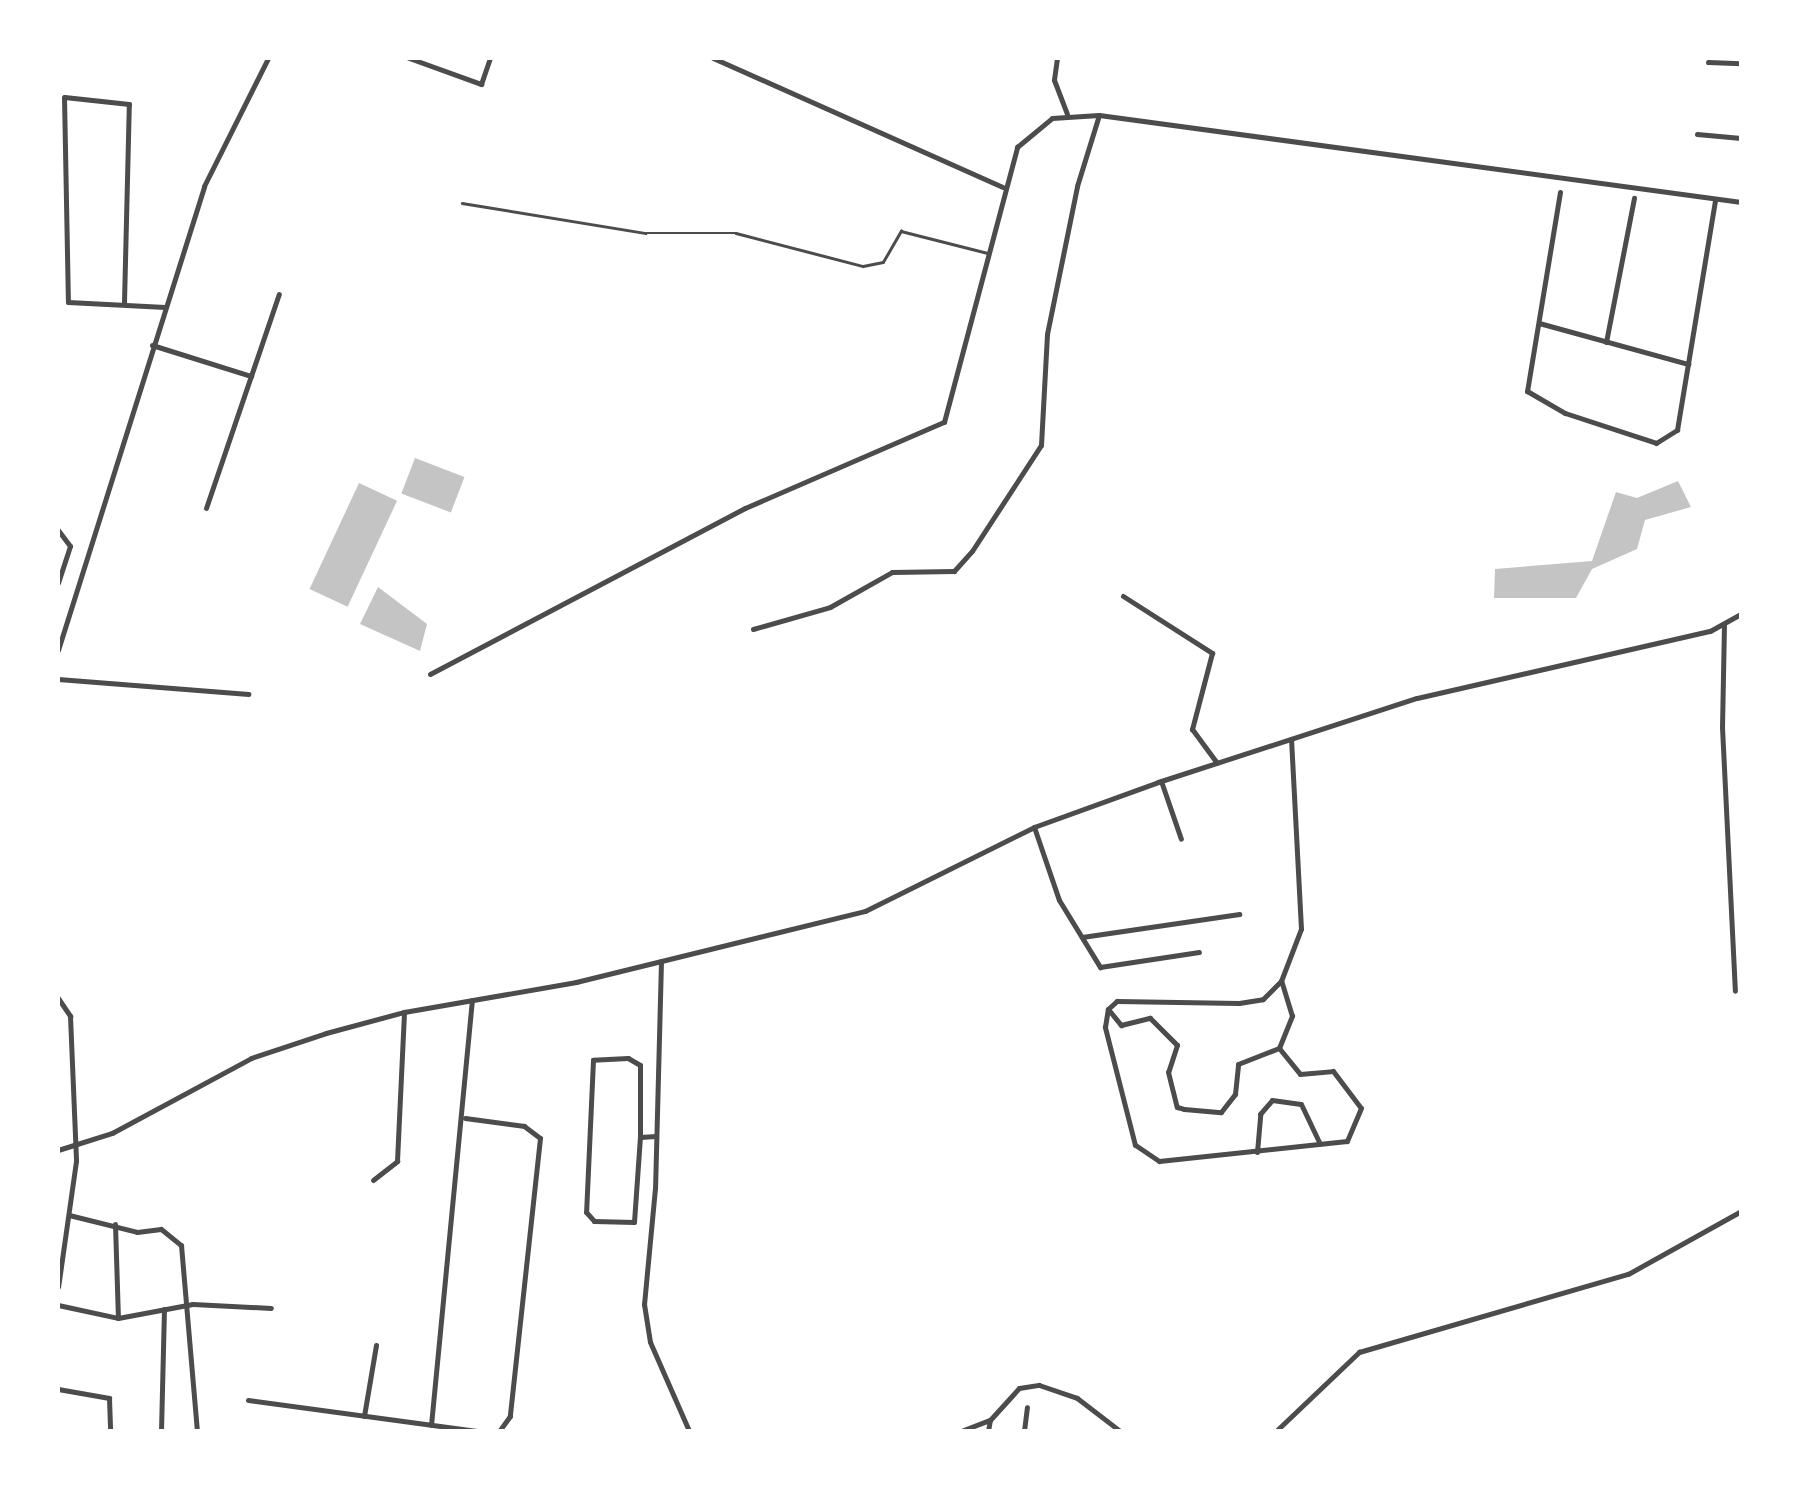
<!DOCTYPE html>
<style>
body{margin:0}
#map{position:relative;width:1799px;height:1489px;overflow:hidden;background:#fff;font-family:"Space Grotesk",sans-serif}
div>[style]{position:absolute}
.building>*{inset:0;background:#c4c4c4;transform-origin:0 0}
.service>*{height:2.5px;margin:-1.25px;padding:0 1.25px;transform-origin:1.25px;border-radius:1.25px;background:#4c4c4c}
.minor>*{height:5px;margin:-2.5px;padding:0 2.5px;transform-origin:2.5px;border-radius:2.5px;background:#4c4c4c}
span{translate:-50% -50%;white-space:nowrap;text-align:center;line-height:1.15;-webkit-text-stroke:6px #fff;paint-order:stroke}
.frame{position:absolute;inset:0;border:60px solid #fff;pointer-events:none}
</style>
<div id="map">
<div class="building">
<i style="left:415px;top:458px;width:53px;height:38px;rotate:21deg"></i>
<i style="clip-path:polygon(1678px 481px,1691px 507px,1645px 520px,1637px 549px,1592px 569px,1576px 598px,1494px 598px,1495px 569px,1592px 561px,1616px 492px,1637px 498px)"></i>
<i style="left:359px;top:483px;width:42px;height:117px;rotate:25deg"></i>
<i style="clip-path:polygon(378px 587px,427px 624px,420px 651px,360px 624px)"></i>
</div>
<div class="service">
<i style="left:462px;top:203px;width:186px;rotate:9.3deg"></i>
<i style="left:646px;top:233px;width:90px"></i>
<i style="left:736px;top:233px;width:131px;rotate:14.6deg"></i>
<i style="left:863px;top:266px;width:20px;rotate:-11deg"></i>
<i style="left:883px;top:262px;width:36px;rotate:-60deg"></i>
<i style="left:901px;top:231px;width:90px;rotate:14.2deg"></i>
</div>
<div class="minor">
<i style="left:409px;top:58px;width:77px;rotate:19.9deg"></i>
<i style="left:481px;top:84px;width:28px;rotate:-71deg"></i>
<i style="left:713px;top:58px;width:317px;rotate:24deg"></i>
<i style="left:1057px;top:58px;width:22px;rotate:98deg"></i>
<i style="left:1054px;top:80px;width:36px;rotate:69deg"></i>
<i style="left:1708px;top:62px;width:33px;rotate:2deg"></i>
<i style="left:1697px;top:134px;width:44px;rotate:5.2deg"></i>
<i style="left:1560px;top:192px;width:202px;rotate:99.4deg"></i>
<i style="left:1527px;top:391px;width:44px;rotate:30.1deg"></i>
<i style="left:1565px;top:413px;width:96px;rotate:18.2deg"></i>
<i style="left:1656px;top:443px;width:25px;rotate:-32deg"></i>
<i style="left:1677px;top:430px;width:233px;rotate:-80.6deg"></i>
<i style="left:124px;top:302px;width:198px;rotate:-88.6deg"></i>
<i style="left:129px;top:104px;width:65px;rotate:-173.9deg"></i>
<i style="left:64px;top:97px;width:205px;rotate:88.9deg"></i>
<i style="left:68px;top:302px;width:97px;rotate:3deg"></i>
<i style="left:1539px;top:323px;width:155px;rotate:15.4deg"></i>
<i style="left:1606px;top:342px;width:147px;rotate:-79deg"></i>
<i style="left:152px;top:345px;width:104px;rotate:17.4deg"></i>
<i style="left:206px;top:508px;width:226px;rotate:-71.2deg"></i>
<i style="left:58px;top:530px;width:20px;rotate:53deg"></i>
<i style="left:70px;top:546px;width:39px;rotate:108deg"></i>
<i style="left:1123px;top:596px;width:106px;rotate:32.6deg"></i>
<i style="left:1212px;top:653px;width:79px;rotate:104.7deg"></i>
<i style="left:1192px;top:729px;width:42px;rotate:53.7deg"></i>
<i style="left:1724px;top:624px;width:103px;rotate:91.1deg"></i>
<i style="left:1722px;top:727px;width:264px;rotate:87.2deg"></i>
<i style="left:753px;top:629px;width:80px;rotate:-15.9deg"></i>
<i style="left:830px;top:607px;width:71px;rotate:-29.4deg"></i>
<i style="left:892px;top:572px;width:62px;rotate:-0.9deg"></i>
<i style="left:954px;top:571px;width:27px;rotate:-48deg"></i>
<i style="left:972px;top:551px;width:126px;rotate:-56.9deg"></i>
<i style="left:1041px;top:445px;width:111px;rotate:-86.9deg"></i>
<i style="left:1047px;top:334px;width:151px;rotate:-78.5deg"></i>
<i style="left:1077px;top:186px;width:74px;rotate:-72.8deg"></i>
<i style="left:58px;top:650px;width:486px;rotate:-72.5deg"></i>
<i style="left:204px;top:186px;width:143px;rotate:-63.4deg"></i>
<i style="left:430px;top:674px;width:356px;rotate:-27.8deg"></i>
<i style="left:745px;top:508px;width:217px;rotate:-23.4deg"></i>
<i style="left:944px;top:422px;width:285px;rotate:-75.1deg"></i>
<i style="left:1017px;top:147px;width:45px;rotate:-39.6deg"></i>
<i style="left:1052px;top:118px;width:47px;rotate:-3.7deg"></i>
<i style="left:1099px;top:115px;width:648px;rotate:7.72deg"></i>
<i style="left:58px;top:679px;width:191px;rotate:4.5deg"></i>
<i style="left:1161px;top:781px;width:61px;rotate:71deg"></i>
<i style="left:1034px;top:827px;width:77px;rotate:71.1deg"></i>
<i style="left:1059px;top:900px;width:79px;rotate:58.5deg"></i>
<i style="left:1100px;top:967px;width:100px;rotate:-8.6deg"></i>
<i style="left:1082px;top:937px;width:159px;rotate:-8.3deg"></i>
<i style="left:661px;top:961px;width:227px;rotate:91.5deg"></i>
<i style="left:655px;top:1188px;width:117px;rotate:95.4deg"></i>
<i style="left:644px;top:1304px;width:38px;rotate:81deg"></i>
<i style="left:650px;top:1342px;width:97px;rotate:66.3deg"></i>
<i style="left:58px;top:998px;width:22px;rotate:56deg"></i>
<i style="left:70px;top:1016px;width:145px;rotate:87.6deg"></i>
<i style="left:76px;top:1161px;width:127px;rotate:98.1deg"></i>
<i style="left:1108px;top:1009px;width:21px;rotate:51deg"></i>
<i style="left:1121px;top:1025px;width:30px;rotate:-14deg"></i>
<i style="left:1150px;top:1018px;width:38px;rotate:45deg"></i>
<i style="left:1177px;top:1045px;width:28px;rotate:108deg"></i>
<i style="left:1168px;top:1072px;width:36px;rotate:76deg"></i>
<i style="left:1177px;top:1107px;width:7px;rotate:16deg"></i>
<i style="left:1184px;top:1109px;width:37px;rotate:5deg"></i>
<i style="left:1221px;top:1112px;width:23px;rotate:-52deg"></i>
<i style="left:1235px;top:1094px;width:30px;rotate:-84deg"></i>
<i style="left:1238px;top:1064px;width:44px;rotate:-21.3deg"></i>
<i style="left:1279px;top:1048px;width:33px;rotate:51deg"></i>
<i style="left:1300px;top:1074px;width:33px;rotate:-5deg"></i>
<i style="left:1333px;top:1071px;width:46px;rotate:52.9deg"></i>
<i style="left:1361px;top:1108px;width:36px;rotate:113deg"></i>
<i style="left:1347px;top:1141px;width:189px;rotate:173.9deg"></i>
<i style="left:1159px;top:1161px;width:29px;rotate:-146deg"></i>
<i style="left:1135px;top:1145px;width:122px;rotate:-104.3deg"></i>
<i style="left:1105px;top:1027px;width:18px;rotate:-81deg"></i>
<i style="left:1108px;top:1009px;width:12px;rotate:-42deg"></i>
<i style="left:1117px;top:1001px;width:122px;rotate:0.9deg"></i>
<i style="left:1239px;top:1003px;width:24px;rotate:-9deg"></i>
<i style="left:1263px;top:999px;width:25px;rotate:-45deg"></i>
<i style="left:1281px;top:981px;width:56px;rotate:-69deg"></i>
<i style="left:1301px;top:929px;width:190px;rotate:-93deg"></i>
<i style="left:1279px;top:1048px;width:35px;rotate:-68deg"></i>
<i style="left:1292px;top:1016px;width:37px;rotate:-107deg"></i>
<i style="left:465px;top:1118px;width:60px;rotate:7.7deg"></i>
<i style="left:524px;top:1126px;width:20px;rotate:37deg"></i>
<i style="left:540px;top:1138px;width:280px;rotate:96.2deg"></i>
<i style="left:510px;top:1416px;width:19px;rotate:126deg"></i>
<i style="left:640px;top:1137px;width:72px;rotate:-90deg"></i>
<i style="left:640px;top:1065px;width:14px;rotate:-150deg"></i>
<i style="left:628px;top:1058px;width:35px;rotate:177deg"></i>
<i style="left:593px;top:1060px;width:152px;rotate:92.6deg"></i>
<i style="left:586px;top:1212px;width:12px;rotate:48deg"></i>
<i style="left:594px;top:1221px;width:40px;rotate:1.4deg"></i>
<i style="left:634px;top:1222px;width:85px;rotate:-86deg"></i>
<i style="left:640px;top:1137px;width:16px;rotate:-4deg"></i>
<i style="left:58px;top:1150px;width:57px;rotate:-17.5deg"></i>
<i style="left:112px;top:1133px;width:158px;rotate:-28.3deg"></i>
<i style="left:251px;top:1058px;width:79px;rotate:-18.4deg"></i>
<i style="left:326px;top:1033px;width:81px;rotate:-15.1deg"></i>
<i style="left:404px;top:1012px;width:175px;rotate:-9.9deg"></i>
<i style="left:576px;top:982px;width:298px;rotate:-13.8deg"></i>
<i style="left:865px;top:911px;width:189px;rotate:-26.4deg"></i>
<i style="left:1034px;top:827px;width:132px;rotate:-19.9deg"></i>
<i style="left:1158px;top:782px;width:272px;rotate:-18deg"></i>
<i style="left:1417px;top:698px;width:301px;rotate:-12.9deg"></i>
<i style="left:1710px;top:631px;width:35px;rotate:-29deg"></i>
<i style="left:1257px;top:1152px;width:38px;rotate:-85deg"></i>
<i style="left:1260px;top:1114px;width:18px;rotate:-49deg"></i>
<i style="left:1272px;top:1100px;width:29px;rotate:8deg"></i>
<i style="left:1301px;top:1104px;width:44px;rotate:64.6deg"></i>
<i style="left:373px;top:1180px;width:31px;rotate:-38deg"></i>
<i style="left:397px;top:1161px;width:149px;rotate:-87.3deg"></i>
<i style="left:69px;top:1215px;width:70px;rotate:14deg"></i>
<i style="left:137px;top:1232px;width:24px;rotate:-7deg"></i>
<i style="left:161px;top:1229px;width:26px;rotate:39deg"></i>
<i style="left:181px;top:1245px;width:187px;rotate:85.1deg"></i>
<i style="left:115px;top:1224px;width:94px;rotate:88.2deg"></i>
<i style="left:58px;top:1305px;width:61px;rotate:12.2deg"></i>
<i style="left:118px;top:1318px;width:76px;rotate:-10.6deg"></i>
<i style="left:193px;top:1304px;width:78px;rotate:2.9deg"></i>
<i style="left:58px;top:1389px;width:52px;rotate:10deg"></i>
<i style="left:109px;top:1398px;width:33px;rotate:88deg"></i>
<i style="left:248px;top:1400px;width:231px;rotate:7.7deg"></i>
<i style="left:364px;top:1416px;width:72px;rotate:-80.4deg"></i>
<i style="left:431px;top:1425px;width:427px;rotate:-84.5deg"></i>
<i style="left:161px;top:1431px;width:122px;rotate:-88.6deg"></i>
<i style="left:961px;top:1431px;width:31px;rotate:-21deg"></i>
<i style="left:990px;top:1420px;width:43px;rotate:-47.8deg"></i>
<i style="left:1019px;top:1388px;width:20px;rotate:-9deg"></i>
<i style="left:1039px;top:1385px;width:40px;rotate:18.9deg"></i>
<i style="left:1077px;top:1398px;width:54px;rotate:37.5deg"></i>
<i style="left:988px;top:1431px;width:11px;rotate:-80deg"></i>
<i style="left:1024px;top:1431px;width:24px;rotate:-83deg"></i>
<i style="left:1276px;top:1431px;width:115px;rotate:-43.6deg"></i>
<i style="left:1359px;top:1352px;width:280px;rotate:-16.2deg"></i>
<i style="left:1628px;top:1274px;width:129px;rotate:-29.1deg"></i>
</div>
<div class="frame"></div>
</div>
